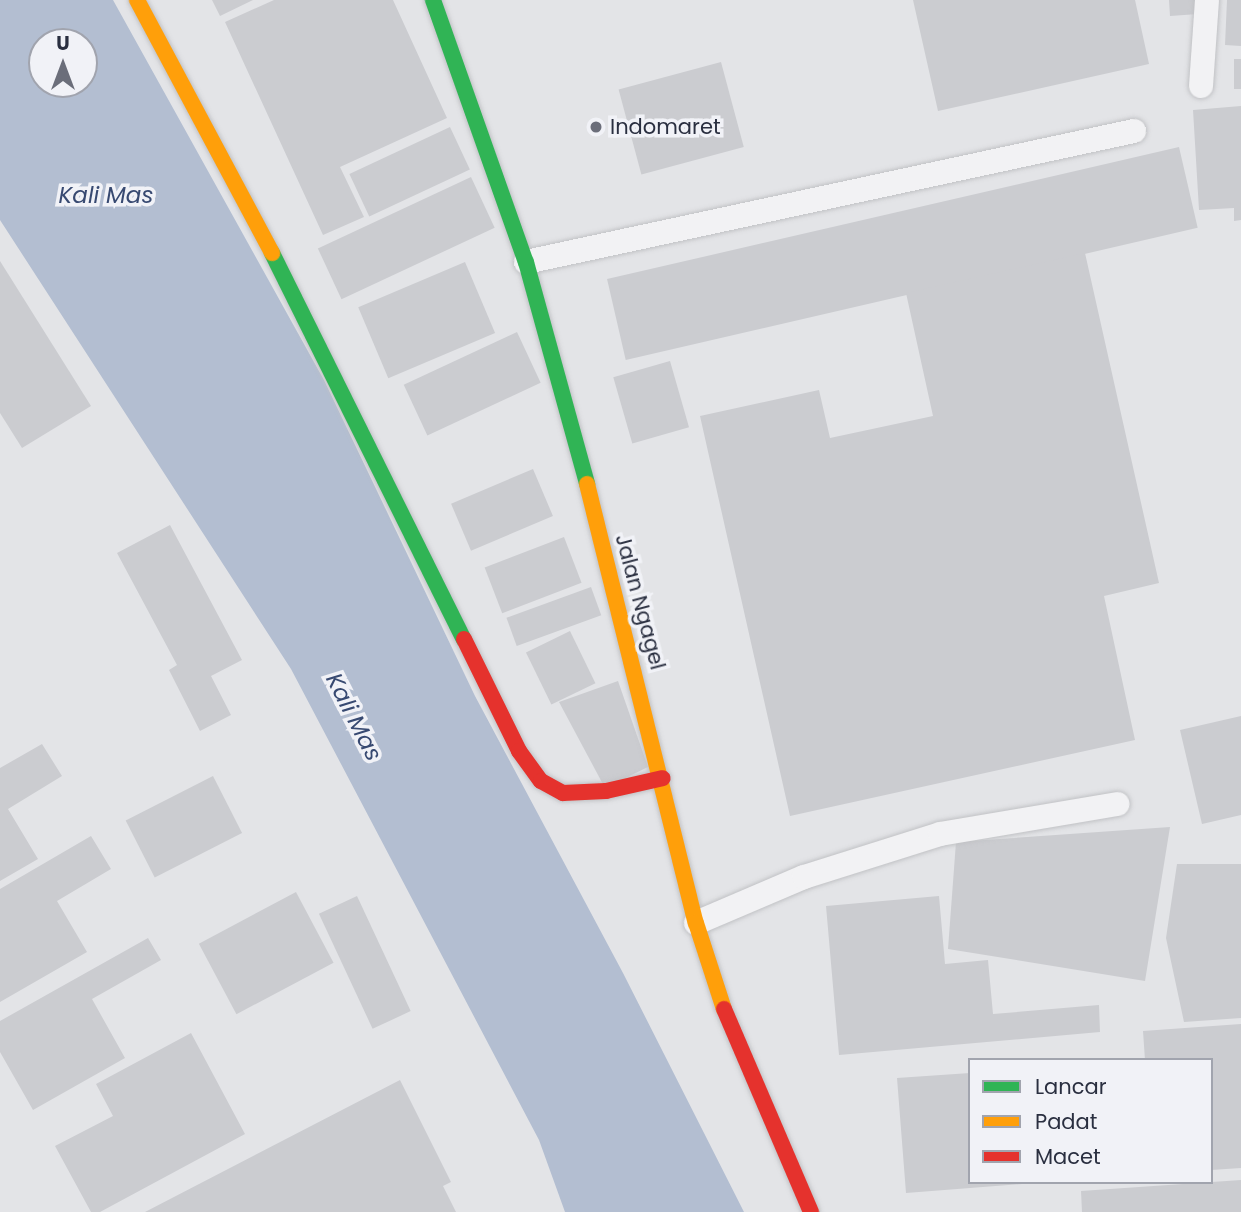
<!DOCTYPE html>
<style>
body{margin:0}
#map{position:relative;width:1241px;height:1212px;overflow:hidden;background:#e3e4e7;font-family:Poppins,sans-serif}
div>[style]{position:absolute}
.water>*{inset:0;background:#b3bed1}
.building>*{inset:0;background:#cbccd0;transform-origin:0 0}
.roads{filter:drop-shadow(0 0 2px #c1c2c5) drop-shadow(0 0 2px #c1c2c5)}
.lane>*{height:24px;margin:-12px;padding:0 12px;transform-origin:12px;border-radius:12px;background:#f2f2f4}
.fast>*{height:16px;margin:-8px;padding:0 8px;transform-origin:8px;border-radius:8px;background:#30b455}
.slow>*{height:16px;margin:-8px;padding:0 8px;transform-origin:8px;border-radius:8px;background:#ff9f0a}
.jam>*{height:16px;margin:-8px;padding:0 8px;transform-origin:8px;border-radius:8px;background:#e5322d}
.dots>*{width:19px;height:19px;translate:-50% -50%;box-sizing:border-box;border:4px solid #f1f2f7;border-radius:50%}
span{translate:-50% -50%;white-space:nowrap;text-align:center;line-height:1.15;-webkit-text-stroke:7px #f1f2f7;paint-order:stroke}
.poi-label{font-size:21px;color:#2a2f40}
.left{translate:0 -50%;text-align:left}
.street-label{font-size:21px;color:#2a2f40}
.water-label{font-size:23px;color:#374971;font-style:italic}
.legend{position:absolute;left:968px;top:1058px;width:245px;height:126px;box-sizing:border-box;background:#f1f2f7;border:2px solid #a1a4ae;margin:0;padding:9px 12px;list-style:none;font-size:21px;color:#2a2f40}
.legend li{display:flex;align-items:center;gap:14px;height:35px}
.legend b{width:35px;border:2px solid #a1a4ae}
.north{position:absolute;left:28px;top:28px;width:70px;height:70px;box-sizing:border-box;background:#f1f2f7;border:2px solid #a1a4ae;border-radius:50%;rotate:0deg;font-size:19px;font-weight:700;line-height:28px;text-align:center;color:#2a2f40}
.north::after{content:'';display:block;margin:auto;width:24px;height:32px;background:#6b6e7a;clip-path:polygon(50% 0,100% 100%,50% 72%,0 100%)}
</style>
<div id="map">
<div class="water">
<i style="clip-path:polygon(evenodd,0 0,113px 0,324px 380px,475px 696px,623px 973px,744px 1212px,565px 1212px,539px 1140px,291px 669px,0 220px,0 0,42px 42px,84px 42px,84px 84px,42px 84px,42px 42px)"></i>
</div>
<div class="building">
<i style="clip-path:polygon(212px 0,253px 0,220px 16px)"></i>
<i style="clip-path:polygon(274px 0,393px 0,447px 118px,340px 167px,364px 217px,323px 235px,225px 22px)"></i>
<i style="clip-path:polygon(913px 0,1135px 0,1149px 64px,938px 111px)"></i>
<i style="clip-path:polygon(1169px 0,1196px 0,1198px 14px,1170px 16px)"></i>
<i style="clip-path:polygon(1227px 0,1241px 0,1241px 46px,1225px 45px)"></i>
<i style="left:1234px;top:59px;width:7px;height:30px"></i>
<i style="left:721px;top:62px;width:88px;height:106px;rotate:75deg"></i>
<i style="clip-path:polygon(1241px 106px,1241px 220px,1234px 221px,1234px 208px,1199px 210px,1193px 110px)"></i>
<i style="left:450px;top:127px;width:47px;height:111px;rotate:65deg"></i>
<i style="left:1179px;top:147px;width:83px;height:587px;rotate:77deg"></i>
<i style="left:471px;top:177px;width:56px;height:169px;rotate:65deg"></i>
<i style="clip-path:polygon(1085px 253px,1159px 583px,1104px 596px,1135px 740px,790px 816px,700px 416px,819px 390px,830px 438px,933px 416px,906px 293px)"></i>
<i style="clip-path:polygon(0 261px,91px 406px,22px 448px,0 413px)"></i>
<i style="left:465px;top:262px;width:77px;height:116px;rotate:67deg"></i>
<i style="left:517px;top:332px;width:56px;height:125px;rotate:65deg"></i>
<i style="left:670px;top:361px;width:69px;height:59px;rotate:74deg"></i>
<i style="left:533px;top:469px;width:51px;height:89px;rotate:67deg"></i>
<i style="clip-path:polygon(170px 525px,242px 660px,211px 676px,231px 715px,200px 731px,169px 670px,177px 665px,117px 553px)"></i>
<i style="left:564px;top:537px;width:49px;height:85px;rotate:69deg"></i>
<i style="left:591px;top:587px;width:30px;height:90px;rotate:70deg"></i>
<i style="left:570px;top:631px;width:58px;height:49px;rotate:64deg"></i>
<i style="clip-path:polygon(618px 681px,648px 767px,605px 788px,559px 702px)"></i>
<i style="clip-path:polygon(1241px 716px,1241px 815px,1202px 824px,1180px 730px)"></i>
<i style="clip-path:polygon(42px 744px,62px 776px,8px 809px,38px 859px,0 881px,0 768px)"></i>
<i style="left:213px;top:776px;width:64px;height:98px;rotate:63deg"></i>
<i style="clip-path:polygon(1170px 827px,1145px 981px,948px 949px,956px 842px)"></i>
<i style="clip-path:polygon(91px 836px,111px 869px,57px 901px,87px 952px,0 1002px,0 889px)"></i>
<i style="clip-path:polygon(1177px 864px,1241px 864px,1241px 1018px,1184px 1022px,1166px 938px)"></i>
<i style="left:296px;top:892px;width:80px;height:110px;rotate:62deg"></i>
<i style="left:357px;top:896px;width:127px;height:42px;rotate:65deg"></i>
<i style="clip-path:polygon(939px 896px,945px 964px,988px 960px,993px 1014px,1099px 1005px,1100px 1032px,839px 1055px,826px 906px)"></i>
<i style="clip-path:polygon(148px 938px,161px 960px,92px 999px,125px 1058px,33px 1110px,0 1052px,0 1021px)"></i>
<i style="clip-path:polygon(1241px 1024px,1241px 1168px,1211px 1170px,1211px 1060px,1145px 1060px,1143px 1031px)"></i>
<i style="clip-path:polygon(191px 1033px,245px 1134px,100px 1212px,91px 1212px,55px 1146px,113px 1116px,96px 1084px)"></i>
<i style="clip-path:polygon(970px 1073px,970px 1182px,1022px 1184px,906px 1193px,897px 1078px)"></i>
<i style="clip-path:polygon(400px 1080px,451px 1182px,443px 1186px,456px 1212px,145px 1212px)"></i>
<i style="clip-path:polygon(1241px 1180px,1241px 1212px,1082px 1212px,1081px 1191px)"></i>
</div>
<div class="roads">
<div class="lane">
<i style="left:1201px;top:86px;width:86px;rotate:-86deg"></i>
<i style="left:526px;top:262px;width:622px;rotate:-12.16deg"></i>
<i style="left:696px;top:923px;width:117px;rotate:-23.1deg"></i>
<i style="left:804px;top:877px;width:143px;rotate:-17.5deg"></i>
<i style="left:940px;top:834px;width:180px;rotate:-9.6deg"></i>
</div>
<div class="fast">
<i style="left:433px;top:0;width:278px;rotate:70.5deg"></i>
<i style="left:526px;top:262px;width:230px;rotate:74.6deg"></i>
<i style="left:272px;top:253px;width:431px;rotate:63.6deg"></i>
</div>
<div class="slow">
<i style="left:137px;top:0;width:287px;rotate:61.9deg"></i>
<i style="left:587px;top:484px;width:452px;rotate:76.1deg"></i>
<i style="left:696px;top:923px;width:90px;rotate:72deg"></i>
</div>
<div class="jam">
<i style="left:464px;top:639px;width:125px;rotate:63.8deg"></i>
<i style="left:519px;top:751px;width:37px;rotate:54deg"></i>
<i style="left:541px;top:781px;width:25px;rotate:29deg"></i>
<i style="left:563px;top:793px;width:43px;rotate:-2.7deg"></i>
<i style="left:606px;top:791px;width:58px;rotate:-12.8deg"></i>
<i style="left:724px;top:1009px;width:221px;rotate:66.8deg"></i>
</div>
</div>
<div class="dots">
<i style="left:596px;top:127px;background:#6b6e7a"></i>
</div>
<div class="poi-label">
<span class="left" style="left:610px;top:127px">Indomaret</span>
</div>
<div class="street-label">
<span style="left:640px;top:602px;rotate:75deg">Jalan Ngagel</span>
</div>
<div class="water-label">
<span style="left:106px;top:195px">Kali Mas</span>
<span style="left:354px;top:717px;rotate:63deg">Kali Mas</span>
</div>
<ul class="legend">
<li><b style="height:9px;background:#30b455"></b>Lancar</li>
<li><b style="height:9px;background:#ff9f0a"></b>Padat</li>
<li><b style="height:9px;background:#e5322d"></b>Macet</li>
</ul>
<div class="north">U</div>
</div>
